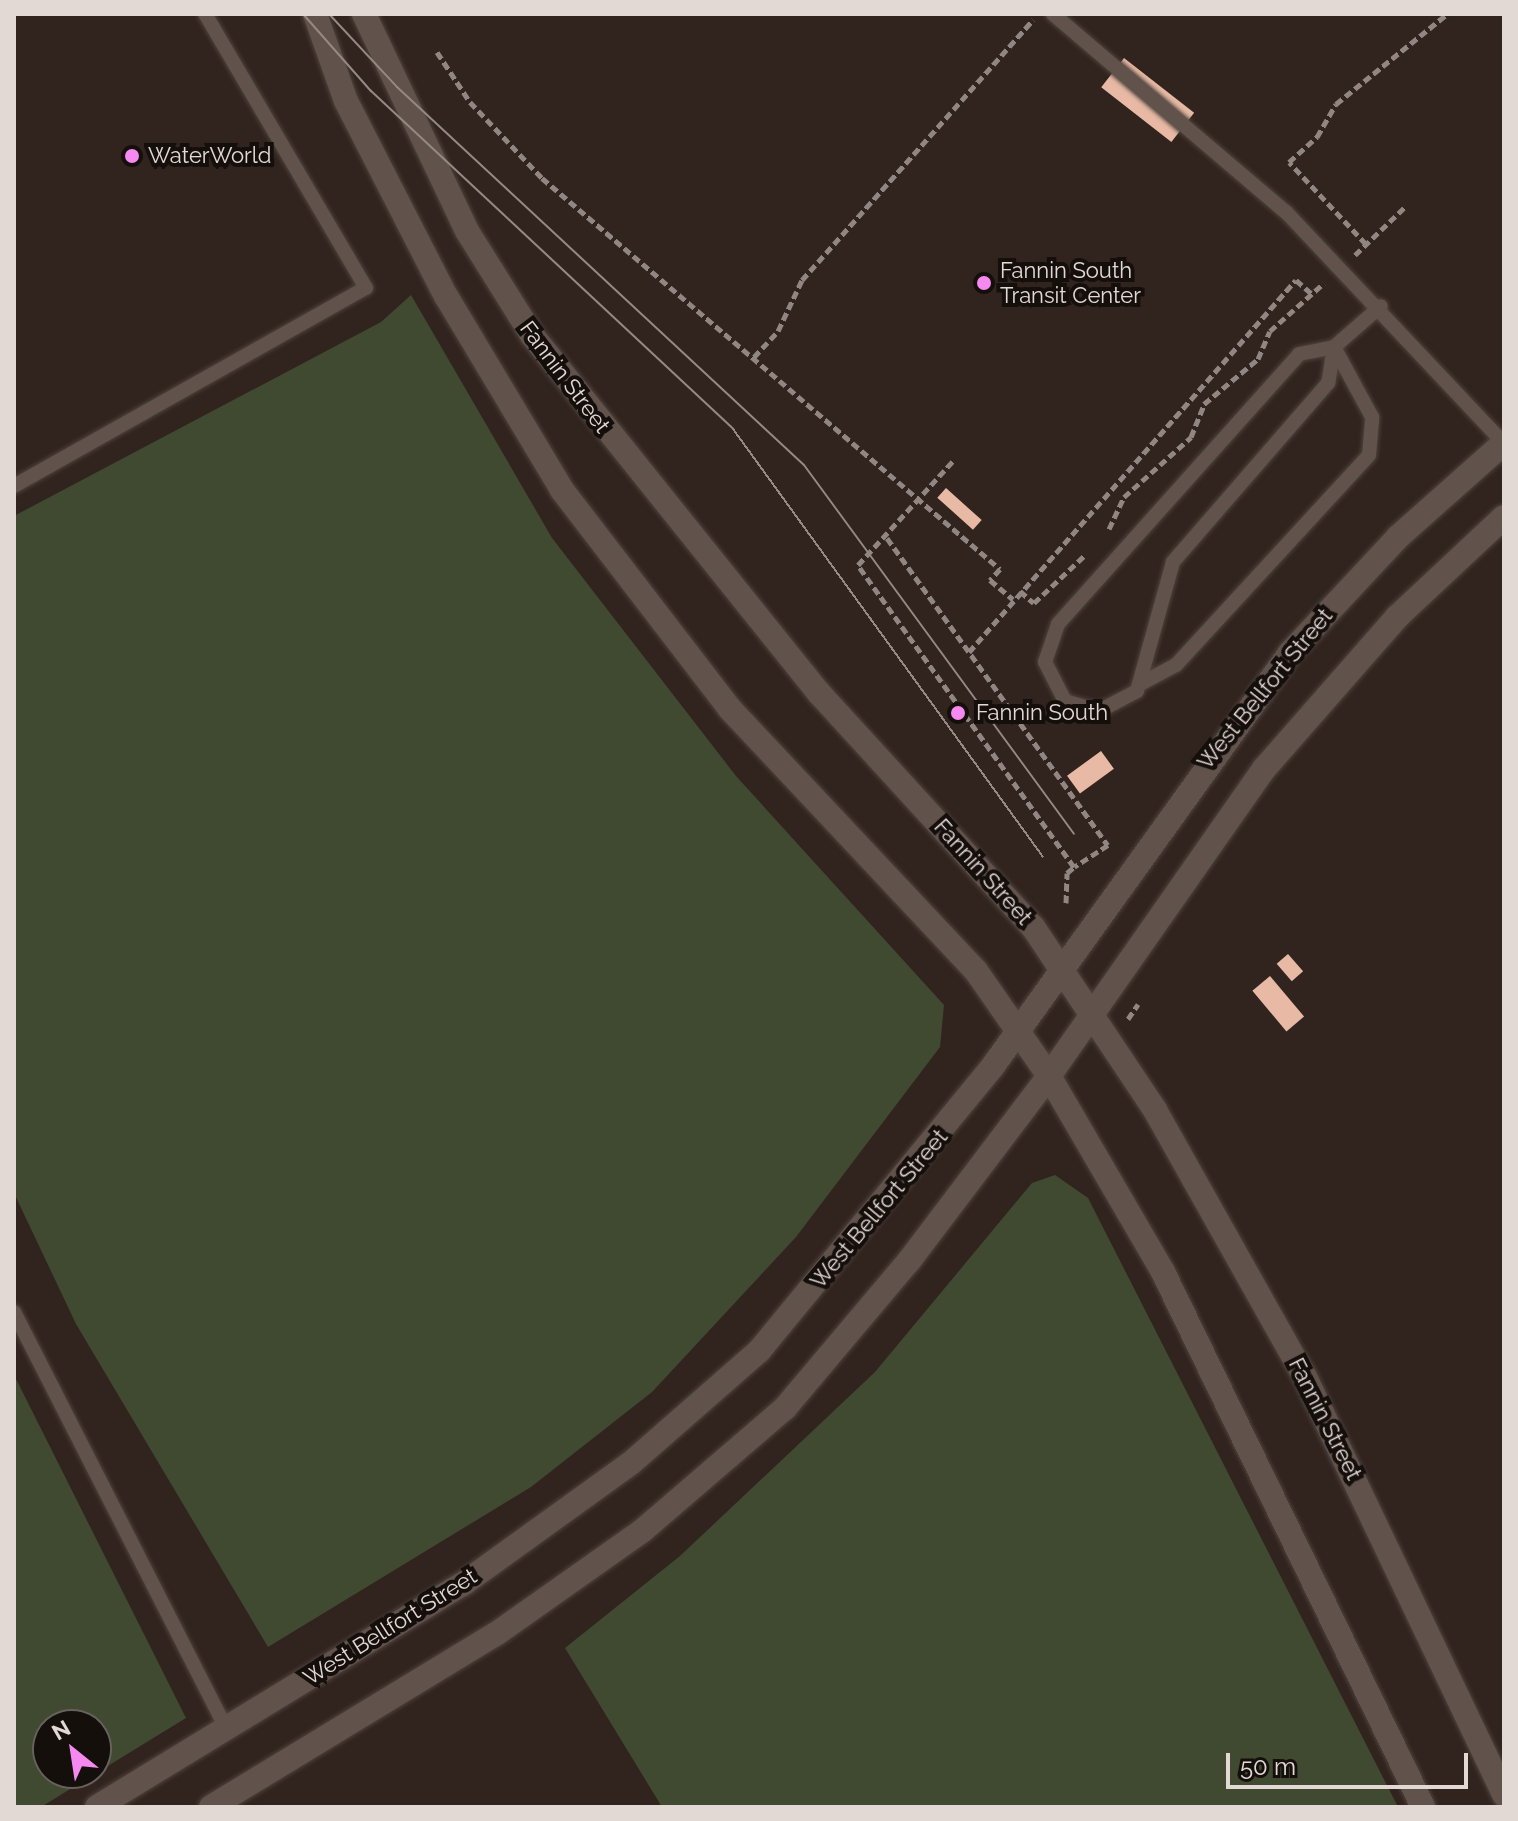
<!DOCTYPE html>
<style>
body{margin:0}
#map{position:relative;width:1518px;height:1821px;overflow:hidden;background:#31241e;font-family:Raleway,sans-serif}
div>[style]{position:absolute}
.green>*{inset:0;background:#3f4a31}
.building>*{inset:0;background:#e8baa5;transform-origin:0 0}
.path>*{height:5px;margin-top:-2.5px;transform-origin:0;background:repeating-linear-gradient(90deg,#918682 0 8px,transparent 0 12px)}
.roads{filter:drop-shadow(0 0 2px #4d423d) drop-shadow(0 0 2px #4d423d)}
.lane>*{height:14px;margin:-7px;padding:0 7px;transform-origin:7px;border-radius:7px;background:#61524b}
.secondary>*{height:24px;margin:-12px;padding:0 12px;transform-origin:12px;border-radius:12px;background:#61524b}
.tram>*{height:2px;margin:-1px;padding:0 1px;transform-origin:1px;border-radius:1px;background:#948984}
.dots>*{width:22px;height:22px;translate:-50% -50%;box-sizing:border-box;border:4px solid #150f0c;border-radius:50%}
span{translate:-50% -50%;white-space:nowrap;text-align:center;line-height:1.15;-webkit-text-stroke:8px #150f0c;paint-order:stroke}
.poi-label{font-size:22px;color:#e2d9d5}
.left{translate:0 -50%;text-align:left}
.street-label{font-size:22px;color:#e2d9d5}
.frame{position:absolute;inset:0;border:16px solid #e2d9d5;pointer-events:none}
.north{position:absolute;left:32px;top:1709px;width:80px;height:80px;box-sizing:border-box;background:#150f0c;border:2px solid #67605c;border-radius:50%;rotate:330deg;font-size:22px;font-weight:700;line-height:32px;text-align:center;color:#e2d9d5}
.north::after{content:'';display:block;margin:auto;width:28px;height:36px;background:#f589ef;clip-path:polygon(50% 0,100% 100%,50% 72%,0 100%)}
.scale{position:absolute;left:1226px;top:1753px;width:242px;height:36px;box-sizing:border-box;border:4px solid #e2d9d5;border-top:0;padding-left:10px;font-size:24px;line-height:28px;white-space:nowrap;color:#e2d9d5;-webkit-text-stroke:6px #150f0c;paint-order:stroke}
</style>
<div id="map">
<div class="green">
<i style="clip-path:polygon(411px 295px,552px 538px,736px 776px,944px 1005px,940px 1047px,796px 1237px,652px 1392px,531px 1487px,268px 1647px,76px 1324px,14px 1193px,14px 516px,381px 322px)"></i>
<i style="clip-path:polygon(1055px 1175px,1088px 1198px,1398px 1807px,662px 1807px,565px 1648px,680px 1556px,875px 1372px,1032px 1183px)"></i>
<i style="clip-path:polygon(evenodd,14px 1375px,186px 1718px,41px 1807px,14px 1807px,14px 1375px,48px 1725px,96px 1725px,96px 1773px,48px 1773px,48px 1725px)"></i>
</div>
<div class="building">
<i style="left:1124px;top:58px;width:89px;height:37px;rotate:38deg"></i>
<i style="left:946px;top:488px;width:48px;height:13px;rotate:42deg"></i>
<i style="left:1101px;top:751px;width:22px;height:42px;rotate:54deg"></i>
<i style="left:1288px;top:954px;width:23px;height:15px;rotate:49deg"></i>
<i style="left:1270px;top:976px;width:53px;height:23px;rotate:50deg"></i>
</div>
<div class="path">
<i style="left:437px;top:52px;width:60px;rotate:56.6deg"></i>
<i style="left:470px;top:102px;width:105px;rotate:46.5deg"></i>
<i style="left:542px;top:178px;width:602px;rotate:40.49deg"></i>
<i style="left:1000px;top:569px;width:15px;rotate:132deg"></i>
<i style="left:990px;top:580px;width:30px;rotate:40deg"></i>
<i style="left:1366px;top:244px;width:112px;rotate:-133.2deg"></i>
<i style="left:1289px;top:162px;width:38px;rotate:-42deg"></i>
<i style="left:1317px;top:137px;width:38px;rotate:-60deg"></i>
<i style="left:1336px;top:104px;width:143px;rotate:-39deg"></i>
<i style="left:1355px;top:255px;width:71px;rotate:-43.9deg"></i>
<i style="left:754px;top:357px;width:35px;rotate:-47deg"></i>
<i style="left:778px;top:331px;width:56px;rotate:-64.8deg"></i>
<i style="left:802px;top:280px;width:348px;rotate:-48.4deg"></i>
<i style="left:1109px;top:529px;width:35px;rotate:-65deg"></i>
<i style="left:1124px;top:497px;width:90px;rotate:-41.8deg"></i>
<i style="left:1191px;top:437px;width:35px;rotate:-68deg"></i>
<i style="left:1204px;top:404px;width:70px;rotate:-39.8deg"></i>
<i style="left:1258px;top:359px;width:30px;rotate:-67deg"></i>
<i style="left:1270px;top:331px;width:72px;rotate:-41.6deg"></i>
<i style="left:887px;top:538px;width:378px;rotate:54.3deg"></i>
<i style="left:1108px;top:845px;width:40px;rotate:147.1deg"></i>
<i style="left:1074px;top:867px;width:371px;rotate:-125.6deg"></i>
<i style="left:858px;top:565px;width:142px;rotate:-47.6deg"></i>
<i style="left:1020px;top:591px;width:18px;rotate:41deg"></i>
<i style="left:1034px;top:603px;width:71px;rotate:-43.3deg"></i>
<i style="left:969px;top:652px;width:495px;rotate:-48.7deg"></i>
<i style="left:1296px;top:280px;width:21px;rotate:41deg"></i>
<i style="left:1066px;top:903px;width:30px;rotate:-88deg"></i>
<i style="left:1067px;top:873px;width:9px;rotate:-41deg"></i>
<i style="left:1128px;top:1019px;width:18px;rotate:-56deg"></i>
</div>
<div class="roads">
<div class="lane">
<i style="left:1053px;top:14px;width:306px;rotate:40.4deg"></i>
<i style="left:1286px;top:212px;width:318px;rotate:46.7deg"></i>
<i style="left:1334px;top:347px;width:36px;rotate:99deg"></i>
<i style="left:1328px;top:383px;width:237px;rotate:130.9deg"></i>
<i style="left:1173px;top:562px;width:134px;rotate:105.6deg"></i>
<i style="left:1137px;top:691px;width:43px;rotate:152.2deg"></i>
<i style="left:1099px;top:711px;width:35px;rotate:-164deg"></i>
<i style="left:1065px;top:701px;width:44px;rotate:-117.1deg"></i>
<i style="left:1045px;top:662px;width:40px;rotate:-71.1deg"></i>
<i style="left:1058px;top:624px;width:362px;rotate:-48.2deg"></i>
<i style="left:1299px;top:354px;width:36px;rotate:-11deg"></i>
<i style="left:1334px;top:347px;width:62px;rotate:-41.1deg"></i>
<i style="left:14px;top:486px;width:404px;rotate:-29.4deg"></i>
<i style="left:366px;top:288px;width:318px;rotate:-120.4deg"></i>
<i style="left:1142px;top:683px;width:38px;rotate:-28deg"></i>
<i style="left:1176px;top:665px;width:285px;rotate:-47.4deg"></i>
<i style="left:1369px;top:455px;width:38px;rotate:-85deg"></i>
<i style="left:1372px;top:417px;width:80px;rotate:-118.5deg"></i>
<i style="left:14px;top:1312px;width:467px;rotate:63deg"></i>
</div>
<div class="secondary">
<i style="left:315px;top:14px;width:92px;rotate:70.4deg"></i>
<i style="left:346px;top:101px;width:219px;rotate:62.9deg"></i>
<i style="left:446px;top:296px;width:226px;rotate:59.1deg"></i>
<i style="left:562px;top:490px;width:276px;rotate:52.5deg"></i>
<i style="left:730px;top:709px;width:359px;rotate:46.8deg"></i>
<i style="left:976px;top:971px;width:128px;rotate:55.2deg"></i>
<i style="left:1049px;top:1076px;width:227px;rotate:59.8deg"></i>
<i style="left:1163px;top:1272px;width:595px;rotate:64.08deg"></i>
<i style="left:364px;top:14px;width:240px;rotate:64.6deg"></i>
<i style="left:467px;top:231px;width:123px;rotate:58deg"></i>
<i style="left:532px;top:335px;width:459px;rotate:51.3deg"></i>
<i style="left:819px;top:693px;width:317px;rotate:47.6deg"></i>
<i style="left:1033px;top:927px;width:220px;rotate:56.3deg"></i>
<i style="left:1155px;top:1110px;width:306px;rotate:60.7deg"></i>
<i style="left:1305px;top:1377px;width:463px;rotate:64.5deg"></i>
<i style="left:97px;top:1807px;width:429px;rotate:-31.4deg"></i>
<i style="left:463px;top:1584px;width:207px;rotate:-35.8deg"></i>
<i style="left:631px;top:1463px;width:170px;rotate:-41.2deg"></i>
<i style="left:759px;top:1351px;width:369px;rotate:-50.6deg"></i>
<i style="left:993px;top:1066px;width:509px;rotate:-54.28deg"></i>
<i style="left:1290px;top:653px;width:158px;rotate:-47deg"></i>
<i style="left:1398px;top:537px;width:142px;rotate:-41.6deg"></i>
<i style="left:211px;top:1807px;width:333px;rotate:-31.3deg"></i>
<i style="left:496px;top:1634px;width:179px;rotate:-35.2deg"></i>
<i style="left:642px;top:1531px;width:189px;rotate:-40.7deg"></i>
<i style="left:785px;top:1408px;width:192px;rotate:-49.9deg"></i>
<i style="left:909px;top:1261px;width:232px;rotate:-52.9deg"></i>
<i style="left:1049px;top:1076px;width:375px;rotate:-55deg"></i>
<i style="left:1264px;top:769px;width:202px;rotate:-48.8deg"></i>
<i style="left:1397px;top:617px;width:146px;rotate:-43.1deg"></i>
</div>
</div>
<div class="tram">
<i style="left:303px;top:14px;width:103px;rotate:48.6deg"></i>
<i style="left:371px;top:91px;width:495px;rotate:43deg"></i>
<i style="left:733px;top:429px;width:528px;rotate:54.08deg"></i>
<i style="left:329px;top:14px;width:100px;rotate:47deg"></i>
<i style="left:397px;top:87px;width:555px;rotate:42.88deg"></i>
<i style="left:804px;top:465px;width:457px;rotate:53.8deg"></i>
</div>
<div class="dots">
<i style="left:132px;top:156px;background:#f589ef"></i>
<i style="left:984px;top:283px;background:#f589ef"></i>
<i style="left:958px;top:713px;background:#f589ef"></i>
</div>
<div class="poi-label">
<span class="left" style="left:148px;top:156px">WaterWorld</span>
<span class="left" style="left:1000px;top:283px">Fannin South<br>Transit Center</span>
<span class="left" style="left:976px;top:713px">Fannin South</span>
</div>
<div class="street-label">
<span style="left:565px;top:377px;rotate:53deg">Fannin Street</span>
<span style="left:1265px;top:689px;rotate:-51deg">West Bellfort Street</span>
<span style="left:983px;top:872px;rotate:48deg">Fannin Street</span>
<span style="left:879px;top:1209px;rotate:-50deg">West Bellfort Street</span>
<span style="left:1325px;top:1419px;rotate:63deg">Fannin Street</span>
<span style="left:390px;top:1627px;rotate:-32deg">West Bellfort Street</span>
</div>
<div class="frame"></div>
<div class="north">N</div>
<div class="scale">50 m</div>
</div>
